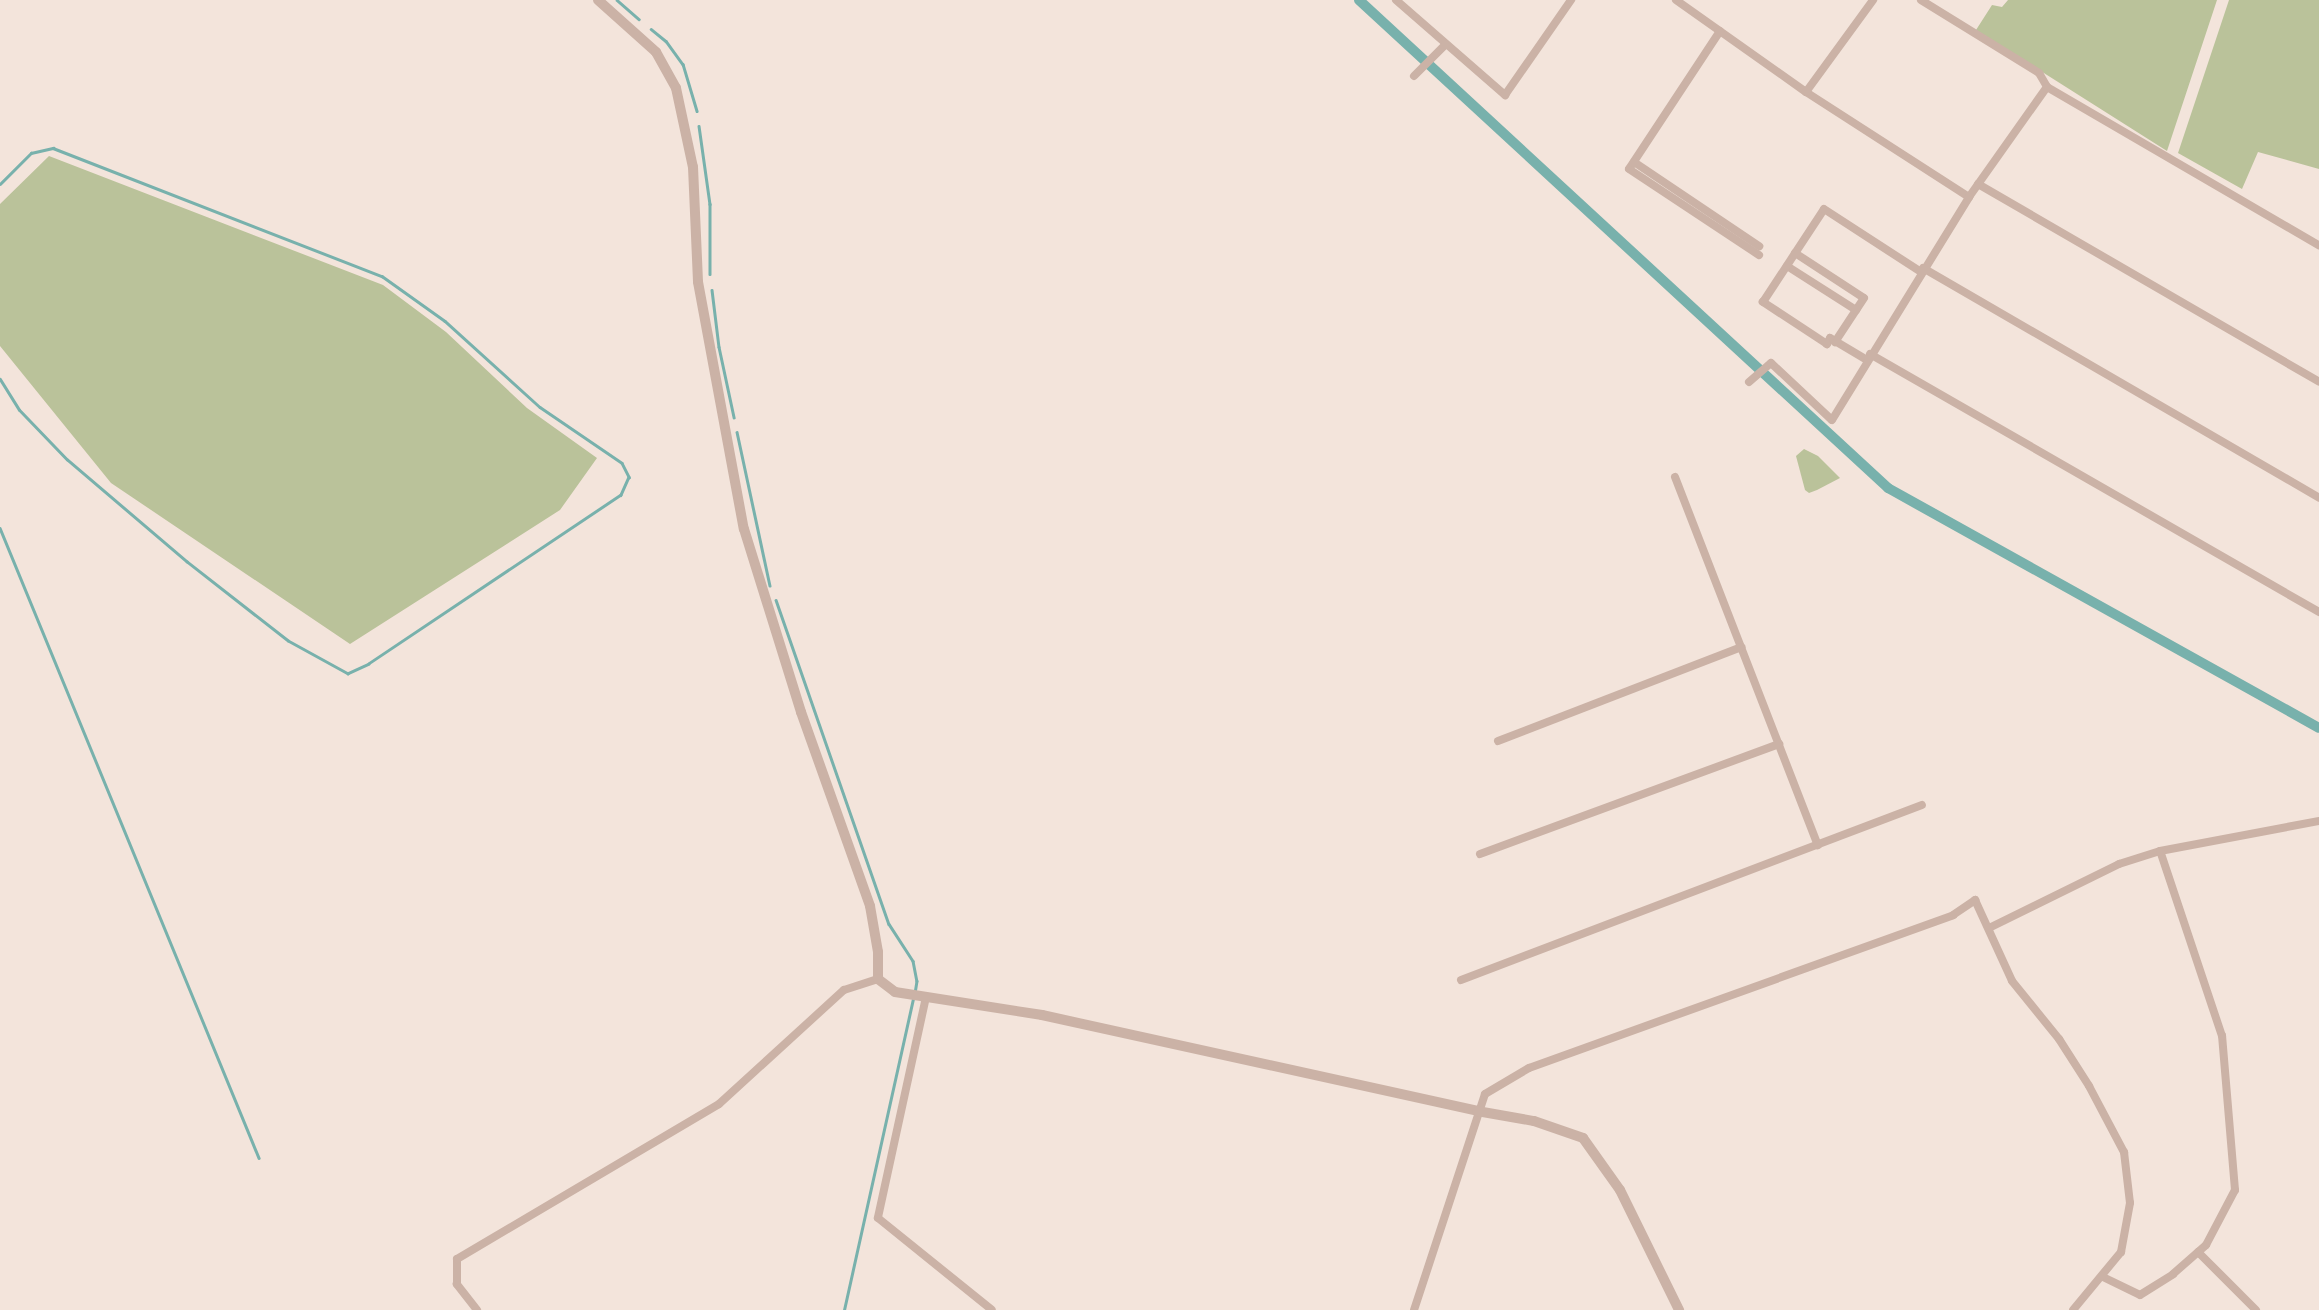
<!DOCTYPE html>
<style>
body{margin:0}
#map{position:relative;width:2319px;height:1310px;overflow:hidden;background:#f3e4db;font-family:"Open Sans",sans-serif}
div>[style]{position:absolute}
.green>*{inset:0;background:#bac29a}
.stream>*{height:2.5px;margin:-1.25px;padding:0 1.25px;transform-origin:1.25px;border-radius:1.25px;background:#78b1ac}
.canal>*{height:10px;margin:-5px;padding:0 5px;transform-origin:5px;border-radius:5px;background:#78b1ac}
.minor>*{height:8px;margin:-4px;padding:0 4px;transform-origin:4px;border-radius:4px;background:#cbb2a6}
.tertiary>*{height:10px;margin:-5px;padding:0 5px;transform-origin:5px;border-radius:5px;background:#cbb2a6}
span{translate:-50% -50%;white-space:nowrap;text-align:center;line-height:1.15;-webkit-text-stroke:5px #faefe7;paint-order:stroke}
</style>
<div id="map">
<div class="green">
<i style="clip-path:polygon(2008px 0,2217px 0,2167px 151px,1976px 30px,1992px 5px,2002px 7px)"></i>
<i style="clip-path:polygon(2229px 0,2319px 0,2319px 169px,2258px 152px,2242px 189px,2178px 153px)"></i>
<i style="clip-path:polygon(49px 156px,383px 285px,446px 332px,527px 408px,597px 458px,560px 510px,350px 644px,111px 483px,0 346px,0 204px)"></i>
<i style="clip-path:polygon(1804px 449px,1818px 456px,1840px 478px,1817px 490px,1809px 493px,1805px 490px,1796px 456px)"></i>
</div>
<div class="stream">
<i style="left:617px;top:0;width:29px;rotate:41deg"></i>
<i style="left:651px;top:29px;width:19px;rotate:39deg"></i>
<i style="left:666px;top:41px;width:29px;rotate:54deg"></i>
<i style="left:683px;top:64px;width:49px;rotate:73.4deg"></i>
<i style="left:699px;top:126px;width:79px;rotate:82deg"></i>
<i style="left:710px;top:204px;width:70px;rotate:90deg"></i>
<i style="left:0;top:184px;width:44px;rotate:-45deg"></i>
<i style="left:31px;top:153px;width:23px;rotate:-13deg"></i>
<i style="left:53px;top:148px;width:353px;rotate:21.3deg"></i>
<i style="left:382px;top:276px;width:77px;rotate:35.5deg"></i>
<i style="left:445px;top:321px;width:128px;rotate:42.2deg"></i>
<i style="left:540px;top:407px;width:99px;rotate:34.3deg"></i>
<i style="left:622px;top:463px;width:16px;rotate:63deg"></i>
<i style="left:629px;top:477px;width:20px;rotate:114deg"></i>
<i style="left:621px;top:495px;width:303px;rotate:146.2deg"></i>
<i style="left:369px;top:664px;width:23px;rotate:155deg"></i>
<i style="left:348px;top:674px;width:68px;rotate:-151.2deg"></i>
<i style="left:288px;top:641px;width:128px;rotate:-142deg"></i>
<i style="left:187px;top:562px;width:157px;rotate:-139.6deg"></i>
<i style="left:67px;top:460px;width:69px;rotate:-133.8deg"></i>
<i style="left:19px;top:410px;width:36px;rotate:-122deg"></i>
<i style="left:712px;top:290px;width:57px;rotate:83deg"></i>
<i style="left:719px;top:347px;width:72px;rotate:77.9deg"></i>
<i style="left:737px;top:432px;width:157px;rotate:77.9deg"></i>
<i style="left:0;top:528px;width:681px;rotate:67.65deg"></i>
<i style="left:776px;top:600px;width:343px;rotate:70.8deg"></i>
<i style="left:889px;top:924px;width:44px;rotate:57deg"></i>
<i style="left:913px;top:961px;width:20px;rotate:79deg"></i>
<i style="left:917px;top:981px;width:12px;rotate:99deg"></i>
<i style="left:844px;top:1310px;width:319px;rotate:-77.5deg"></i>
</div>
<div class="canal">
<i style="left:1359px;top:0;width:720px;rotate:42.69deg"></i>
<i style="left:1888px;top:488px;width:493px;rotate:29.1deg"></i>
</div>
<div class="minor">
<i style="left:1396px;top:0;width:145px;rotate:41.1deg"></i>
<i style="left:1505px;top:95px;width:116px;rotate:-55.2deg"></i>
<i style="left:1676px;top:0;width:159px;rotate:35.3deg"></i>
<i style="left:1806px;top:92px;width:194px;rotate:32.8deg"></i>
<i style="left:1921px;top:0;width:139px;rotate:31.7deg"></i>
<i style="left:2039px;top:73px;width:16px;rotate:60deg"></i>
<i style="left:2047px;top:87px;width:315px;rotate:30.2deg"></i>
<i style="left:1720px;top:31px;width:165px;rotate:123.4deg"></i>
<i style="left:1629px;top:169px;width:156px;rotate:33.5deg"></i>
<i style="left:1414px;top:76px;width:44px;rotate:-45deg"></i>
<i style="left:1806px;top:92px;width:114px;rotate:-53.9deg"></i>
<i style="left:1634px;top:162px;width:151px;rotate:33.9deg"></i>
<i style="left:1978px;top:184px;width:394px;rotate:30.1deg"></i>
<i style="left:1795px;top:253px;width:82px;rotate:33.1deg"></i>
<i style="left:1864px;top:298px;width:53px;rotate:123.4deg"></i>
<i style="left:1787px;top:266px;width:82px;rotate:32.5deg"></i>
<i style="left:1923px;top:268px;width:458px;rotate:30.1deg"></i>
<i style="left:1870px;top:354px;width:518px;rotate:29.88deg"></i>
<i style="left:1867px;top:360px;width:43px;rotate:-149.3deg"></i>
<i style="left:1830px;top:338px;width:7px;rotate:117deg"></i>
<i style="left:1827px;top:344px;width:77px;rotate:-146.7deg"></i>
<i style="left:1763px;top:302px;width:111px;rotate:-56.7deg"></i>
<i style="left:1824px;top:209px;width:116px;rotate:33deg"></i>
<i style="left:1749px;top:382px;width:29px;rotate:-41deg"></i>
<i style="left:1771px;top:363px;width:83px;rotate:43.1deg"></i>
<i style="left:1832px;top:420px;width:262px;rotate:-58.4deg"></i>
<i style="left:1969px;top:197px;width:135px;rotate:-54.7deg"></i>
<i style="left:1675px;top:477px;width:395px;rotate:68.8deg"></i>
<i style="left:1498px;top:741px;width:261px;rotate:-21.1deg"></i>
<i style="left:1480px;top:854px;width:319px;rotate:-20.2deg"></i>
<i style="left:1989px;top:928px;width:145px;rotate:-26.2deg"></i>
<i style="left:2119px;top:864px;width:43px;rotate:-17.6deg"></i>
<i style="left:2160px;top:851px;width:162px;rotate:-10.7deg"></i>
<i style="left:1461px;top:980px;width:493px;rotate:-20.8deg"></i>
<i style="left:926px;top:997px;width:226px;rotate:102.3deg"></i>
<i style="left:878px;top:1218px;width:146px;rotate:38.9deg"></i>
<i style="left:2198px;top:1252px;width:82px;rotate:45deg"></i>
<i style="left:2103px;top:1277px;width:41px;rotate:25.9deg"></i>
<i style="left:2140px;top:1295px;width:39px;rotate:-32deg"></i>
<i style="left:2173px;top:1274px;width:44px;rotate:-41.3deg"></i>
<i style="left:2206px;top:1245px;width:62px;rotate:-62.2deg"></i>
<i style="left:2235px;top:1190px;width:155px;rotate:-94.8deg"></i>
<i style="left:2222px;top:1036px;width:195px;rotate:-108.5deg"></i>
<i style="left:477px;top:1310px;width:33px;rotate:-128deg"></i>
<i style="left:457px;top:1284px;width:25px;rotate:-90deg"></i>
<i style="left:457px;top:1259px;width:304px;rotate:-30.6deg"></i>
<i style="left:719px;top:1104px;width:169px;rotate:-42.4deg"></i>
<i style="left:844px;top:990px;width:36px;rotate:-18deg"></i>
<i style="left:1414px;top:1310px;width:227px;rotate:-71.8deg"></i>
<i style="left:1485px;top:1094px;width:51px;rotate:-30.6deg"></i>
<i style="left:1529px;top:1068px;width:451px;rotate:-19.8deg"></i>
<i style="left:1953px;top:915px;width:27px;rotate:-34deg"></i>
<i style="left:1975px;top:900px;width:89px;rotate:65.4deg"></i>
<i style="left:2012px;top:981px;width:75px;rotate:51deg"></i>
<i style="left:2059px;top:1039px;width:56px;rotate:57.4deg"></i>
<i style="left:2089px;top:1086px;width:75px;rotate:62.1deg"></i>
<i style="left:2124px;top:1152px;width:51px;rotate:83.3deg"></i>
<i style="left:2130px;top:1203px;width:50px;rotate:100.4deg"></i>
<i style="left:2121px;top:1252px;width:75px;rotate:129.6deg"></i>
</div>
<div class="tertiary">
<i style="left:598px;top:0;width:78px;rotate:41.9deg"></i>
<i style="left:656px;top:52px;width:41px;rotate:60.9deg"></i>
<i style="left:676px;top:88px;width:81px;rotate:77.9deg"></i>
<i style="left:693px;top:167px;width:115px;rotate:87.5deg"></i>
<i style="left:698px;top:282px;width:251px;rotate:79.5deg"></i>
<i style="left:744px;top:529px;width:192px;rotate:72.7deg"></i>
<i style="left:801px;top:712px;width:206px;rotate:70.4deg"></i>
<i style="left:870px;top:906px;width:47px;rotate:80.1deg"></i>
<i style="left:878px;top:952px;width:27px;rotate:90deg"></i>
<i style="left:878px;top:979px;width:21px;rotate:37deg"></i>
<i style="left:895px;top:992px;width:149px;rotate:8.9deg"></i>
<i style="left:1042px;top:1015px;width:445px;rotate:12.4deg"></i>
<i style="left:1477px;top:1111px;width:58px;rotate:10deg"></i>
<i style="left:1534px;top:1121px;width:52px;rotate:19.1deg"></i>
<i style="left:1583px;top:1138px;width:64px;rotate:54.6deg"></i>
<i style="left:1620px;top:1190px;width:134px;rotate:63.8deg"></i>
</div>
</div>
